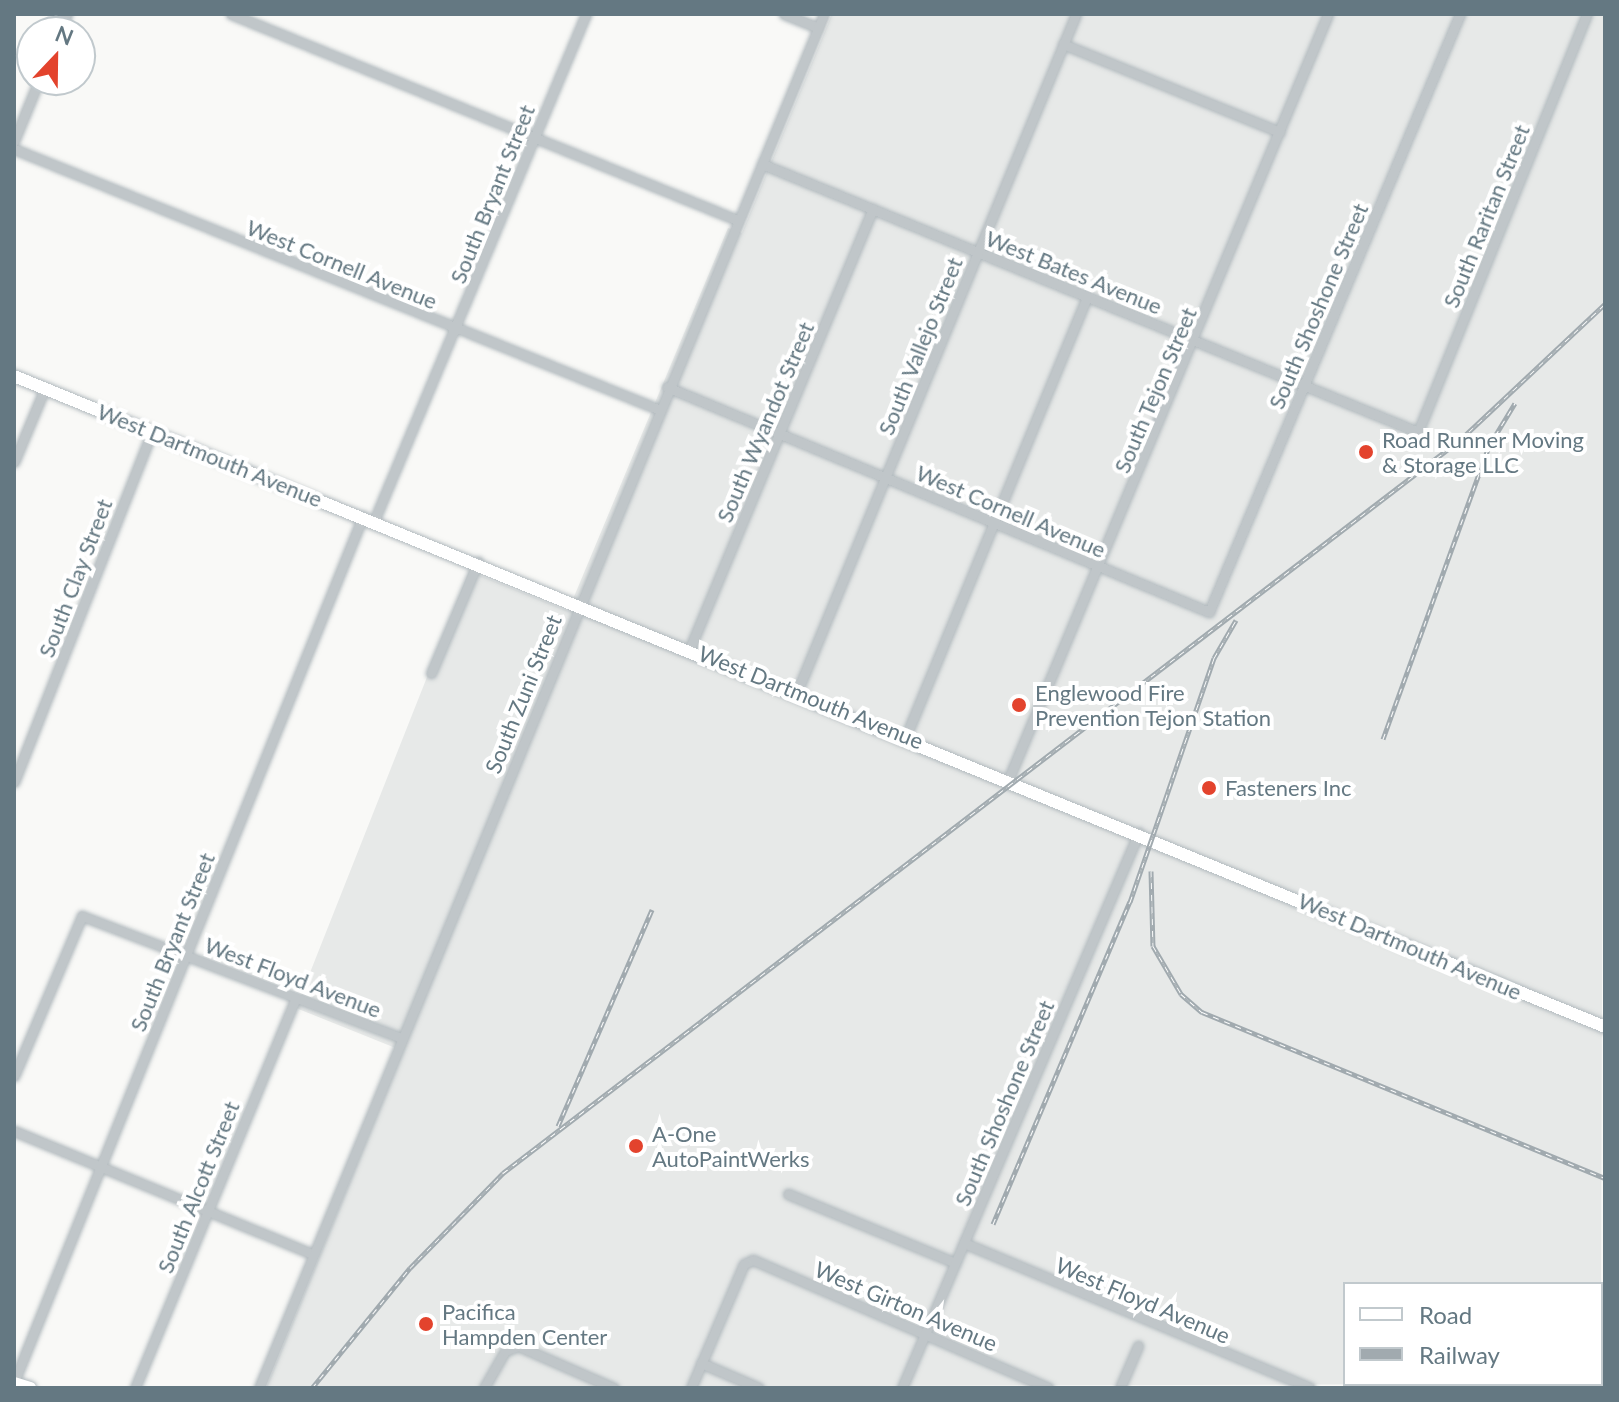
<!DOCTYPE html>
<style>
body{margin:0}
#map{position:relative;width:1619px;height:1402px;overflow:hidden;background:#f9f9f7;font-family:Lato,sans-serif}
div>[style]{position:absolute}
.built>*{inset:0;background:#e7e9e8}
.roads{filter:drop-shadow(0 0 2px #b2babe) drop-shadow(0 0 2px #b2babe)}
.street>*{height:9px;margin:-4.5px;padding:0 4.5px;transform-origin:4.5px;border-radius:4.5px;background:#c0c6c9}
.secondary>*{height:12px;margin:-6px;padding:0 6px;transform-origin:6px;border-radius:6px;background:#fff}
.rail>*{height:5px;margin-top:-2.5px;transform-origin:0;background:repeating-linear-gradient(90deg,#fff 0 6px,#a1aaaf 0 12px);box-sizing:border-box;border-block:2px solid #a1aaaf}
.dots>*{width:22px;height:22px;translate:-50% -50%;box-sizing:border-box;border:4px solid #fff;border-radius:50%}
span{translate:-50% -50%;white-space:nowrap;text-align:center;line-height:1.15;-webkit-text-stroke:8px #fff;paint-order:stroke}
.street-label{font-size:22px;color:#647882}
.poi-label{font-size:22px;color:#647882}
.left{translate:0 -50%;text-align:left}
.frame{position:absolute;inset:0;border:16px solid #647882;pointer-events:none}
.legend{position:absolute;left:1343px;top:1282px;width:260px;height:104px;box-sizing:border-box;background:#fff;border:2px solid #c1c9cd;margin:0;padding:10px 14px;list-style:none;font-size:24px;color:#647882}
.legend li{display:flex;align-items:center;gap:16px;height:40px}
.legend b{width:40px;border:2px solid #c1c9cd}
.north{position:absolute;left:16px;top:16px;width:80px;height:80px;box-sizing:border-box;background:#fff;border:2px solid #c1c9cd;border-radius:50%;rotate:22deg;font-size:22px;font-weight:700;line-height:32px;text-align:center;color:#647882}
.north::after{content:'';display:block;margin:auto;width:28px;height:36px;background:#e3432d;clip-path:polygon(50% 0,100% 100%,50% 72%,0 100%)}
</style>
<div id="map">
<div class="built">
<i style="clip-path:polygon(832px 14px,1605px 14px,1601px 1328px,1601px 1284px,1345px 1284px,1345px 1384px,1476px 1384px,266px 1388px,403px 1051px,296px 1008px,469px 571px,568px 611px,728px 228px,742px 233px)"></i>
</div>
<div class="roads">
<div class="street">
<i style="left:231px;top:14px;width:546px;rotate:22.15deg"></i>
<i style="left:784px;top:14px;width:37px;rotate:22deg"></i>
<i style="left:59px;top:32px;width:20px;rotate:-66deg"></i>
<i style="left:1063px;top:44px;width:234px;rotate:22.1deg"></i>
<i style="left:14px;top:141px;width:66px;rotate:-67.7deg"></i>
<i style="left:14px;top:149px;width:695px;rotate:21.99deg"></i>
<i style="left:762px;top:164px;width:709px;rotate:22.22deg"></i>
<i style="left:1418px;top:432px;width:451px;rotate:-68deg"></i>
<i style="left:667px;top:387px;width:587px;rotate:22.54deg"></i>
<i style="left:1209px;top:612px;width:649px;rotate:-67.23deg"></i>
<i style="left:14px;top:462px;width:80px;rotate:-67.3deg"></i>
<i style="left:374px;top:521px;width:550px;rotate:-67.31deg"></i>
<i style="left:690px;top:648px;width:476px;rotate:-67.4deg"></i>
<i style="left:431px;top:673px;width:121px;rotate:-67.1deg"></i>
<i style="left:797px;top:692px;width:733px;rotate:-67.63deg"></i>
<i style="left:906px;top:736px;width:475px;rotate:-67.6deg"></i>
<i style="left:1009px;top:778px;width:828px;rotate:-67.34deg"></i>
<i style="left:14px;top:782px;width:377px;rotate:-68.5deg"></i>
<i style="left:14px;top:1076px;width:174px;rotate:-67deg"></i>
<i style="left:82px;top:916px;width:342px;rotate:20.9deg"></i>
<i style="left:14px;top:1131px;width:323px;rotate:22.4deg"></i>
<i style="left:788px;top:1194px;width:181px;rotate:22.4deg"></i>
<i style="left:964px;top:1243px;width:375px;rotate:22.7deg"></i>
<i style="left:701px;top:1363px;width:63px;rotate:23.3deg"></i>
<i style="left:14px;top:1382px;width:934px;rotate:-68.05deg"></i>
<i style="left:135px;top:1388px;width:421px;rotate:-67.6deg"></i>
<i style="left:259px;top:1388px;width:1486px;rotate:-67.65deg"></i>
<i style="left:484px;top:1388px;width:43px;rotate:-60.4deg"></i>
<i style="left:505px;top:1351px;width:14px;rotate:-21deg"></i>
<i style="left:518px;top:1346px;width:105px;rotate:23.6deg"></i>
<i style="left:691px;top:1388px;width:135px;rotate:-66.9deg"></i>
<i style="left:744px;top:1264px;width:10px;rotate:-24deg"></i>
<i style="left:753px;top:1260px;width:322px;rotate:23.4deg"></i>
<i style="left:902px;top:1388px;width:604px;rotate:-66.91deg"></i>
<i style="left:1120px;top:1388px;width:46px;rotate:-66.8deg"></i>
</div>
<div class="secondary">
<i style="left:14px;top:376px;width:1719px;rotate:22.25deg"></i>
<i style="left:1601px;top:1339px;width:5px;rotate:-37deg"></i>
<i style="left:14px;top:1383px;width:17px;rotate:17deg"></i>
<i style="left:1489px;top:1388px;width:11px;rotate:-22deg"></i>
</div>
</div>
<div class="rail">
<i style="left:1383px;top:739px;width:312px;rotate:-70.1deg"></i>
<i style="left:1489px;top:446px;width:50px;rotate:-58.8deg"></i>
<i style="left:1151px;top:871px;width:75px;rotate:88.5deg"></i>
<i style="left:1153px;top:946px;width:56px;rotate:59.7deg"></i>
<i style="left:1181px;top:994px;width:28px;rotate:41deg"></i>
<i style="left:1202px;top:1012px;width:436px;rotate:22.4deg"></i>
<i style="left:558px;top:1126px;width:236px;rotate:-66.5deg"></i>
<i style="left:993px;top:1224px;width:350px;rotate:-67deg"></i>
<i style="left:1130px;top:902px;width:258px;rotate:-71deg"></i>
<i style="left:1214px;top:658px;width:44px;rotate:-59.9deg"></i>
<i style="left:312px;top:1388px;width:155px;rotate:-50.8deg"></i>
<i style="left:410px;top:1268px;width:133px;rotate:-45.6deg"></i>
<i style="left:503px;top:1173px;width:1205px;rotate:-37.45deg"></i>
<i style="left:1460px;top:440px;width:199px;rotate:-43.2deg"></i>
</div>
<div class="dots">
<i style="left:1366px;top:452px;background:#e3432d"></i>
<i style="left:1019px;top:705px;background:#e3432d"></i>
<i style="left:1209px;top:788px;background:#e3432d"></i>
<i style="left:636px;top:1146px;background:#e3432d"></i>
<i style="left:426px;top:1324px;background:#e3432d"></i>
</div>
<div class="street-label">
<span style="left:492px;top:194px;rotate:-68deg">South Bryant Street</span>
<span style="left:1486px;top:216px;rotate:-68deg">South Raritan Street</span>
<span style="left:342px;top:264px;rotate:22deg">West Cornell Avenue</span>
<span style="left:1074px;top:272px;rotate:22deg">West Bates Avenue</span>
<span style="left:1318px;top:306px;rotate:-67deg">South Shoshone Street</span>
<span style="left:920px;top:346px;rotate:-68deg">South Vallejo Street</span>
<span style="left:1155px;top:390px;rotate:-67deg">South Tejon Street</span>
<span style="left:765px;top:422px;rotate:-67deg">South Wyandot Street</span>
<span style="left:210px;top:455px;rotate:22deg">West Dartmouth Avenue</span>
<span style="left:1011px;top:511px;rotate:23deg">West Cornell Avenue</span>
<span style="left:75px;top:578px;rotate:-69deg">South Clay Street</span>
<span style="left:523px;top:694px;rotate:-68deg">South Zuni Street</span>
<span style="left:811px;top:697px;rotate:22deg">West Dartmouth Avenue</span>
<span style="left:172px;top:942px;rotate:-68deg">South Bryant Street</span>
<span style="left:1410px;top:946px;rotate:23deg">West Dartmouth Avenue</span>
<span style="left:293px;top:977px;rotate:21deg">West Floyd Avenue</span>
<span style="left:1004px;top:1103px;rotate:-67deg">South Shoshone Street</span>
<span style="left:198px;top:1187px;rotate:-68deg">South Alcott Street</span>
<span style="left:1143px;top:1300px;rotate:23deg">West Floyd Avenue</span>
<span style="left:906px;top:1306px;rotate:23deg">West Girton Avenue</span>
</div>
<div class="poi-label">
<span class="left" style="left:1382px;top:452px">Road Runner Moving<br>&amp; Storage LLC</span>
<span class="left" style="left:1035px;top:705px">Englewood Fire<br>Prevention Tejon Station</span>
<span class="left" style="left:1225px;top:788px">Fasteners Inc</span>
<span class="left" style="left:652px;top:1146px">A-One<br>AutoPaintWerks</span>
<span class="left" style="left:442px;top:1324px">Pacifica<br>Hampden Center</span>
</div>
<div class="frame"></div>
<ul class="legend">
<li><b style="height:10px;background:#fff"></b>Road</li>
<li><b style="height:10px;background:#a1aaaf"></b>Railway</li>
</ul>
<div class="north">N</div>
</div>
